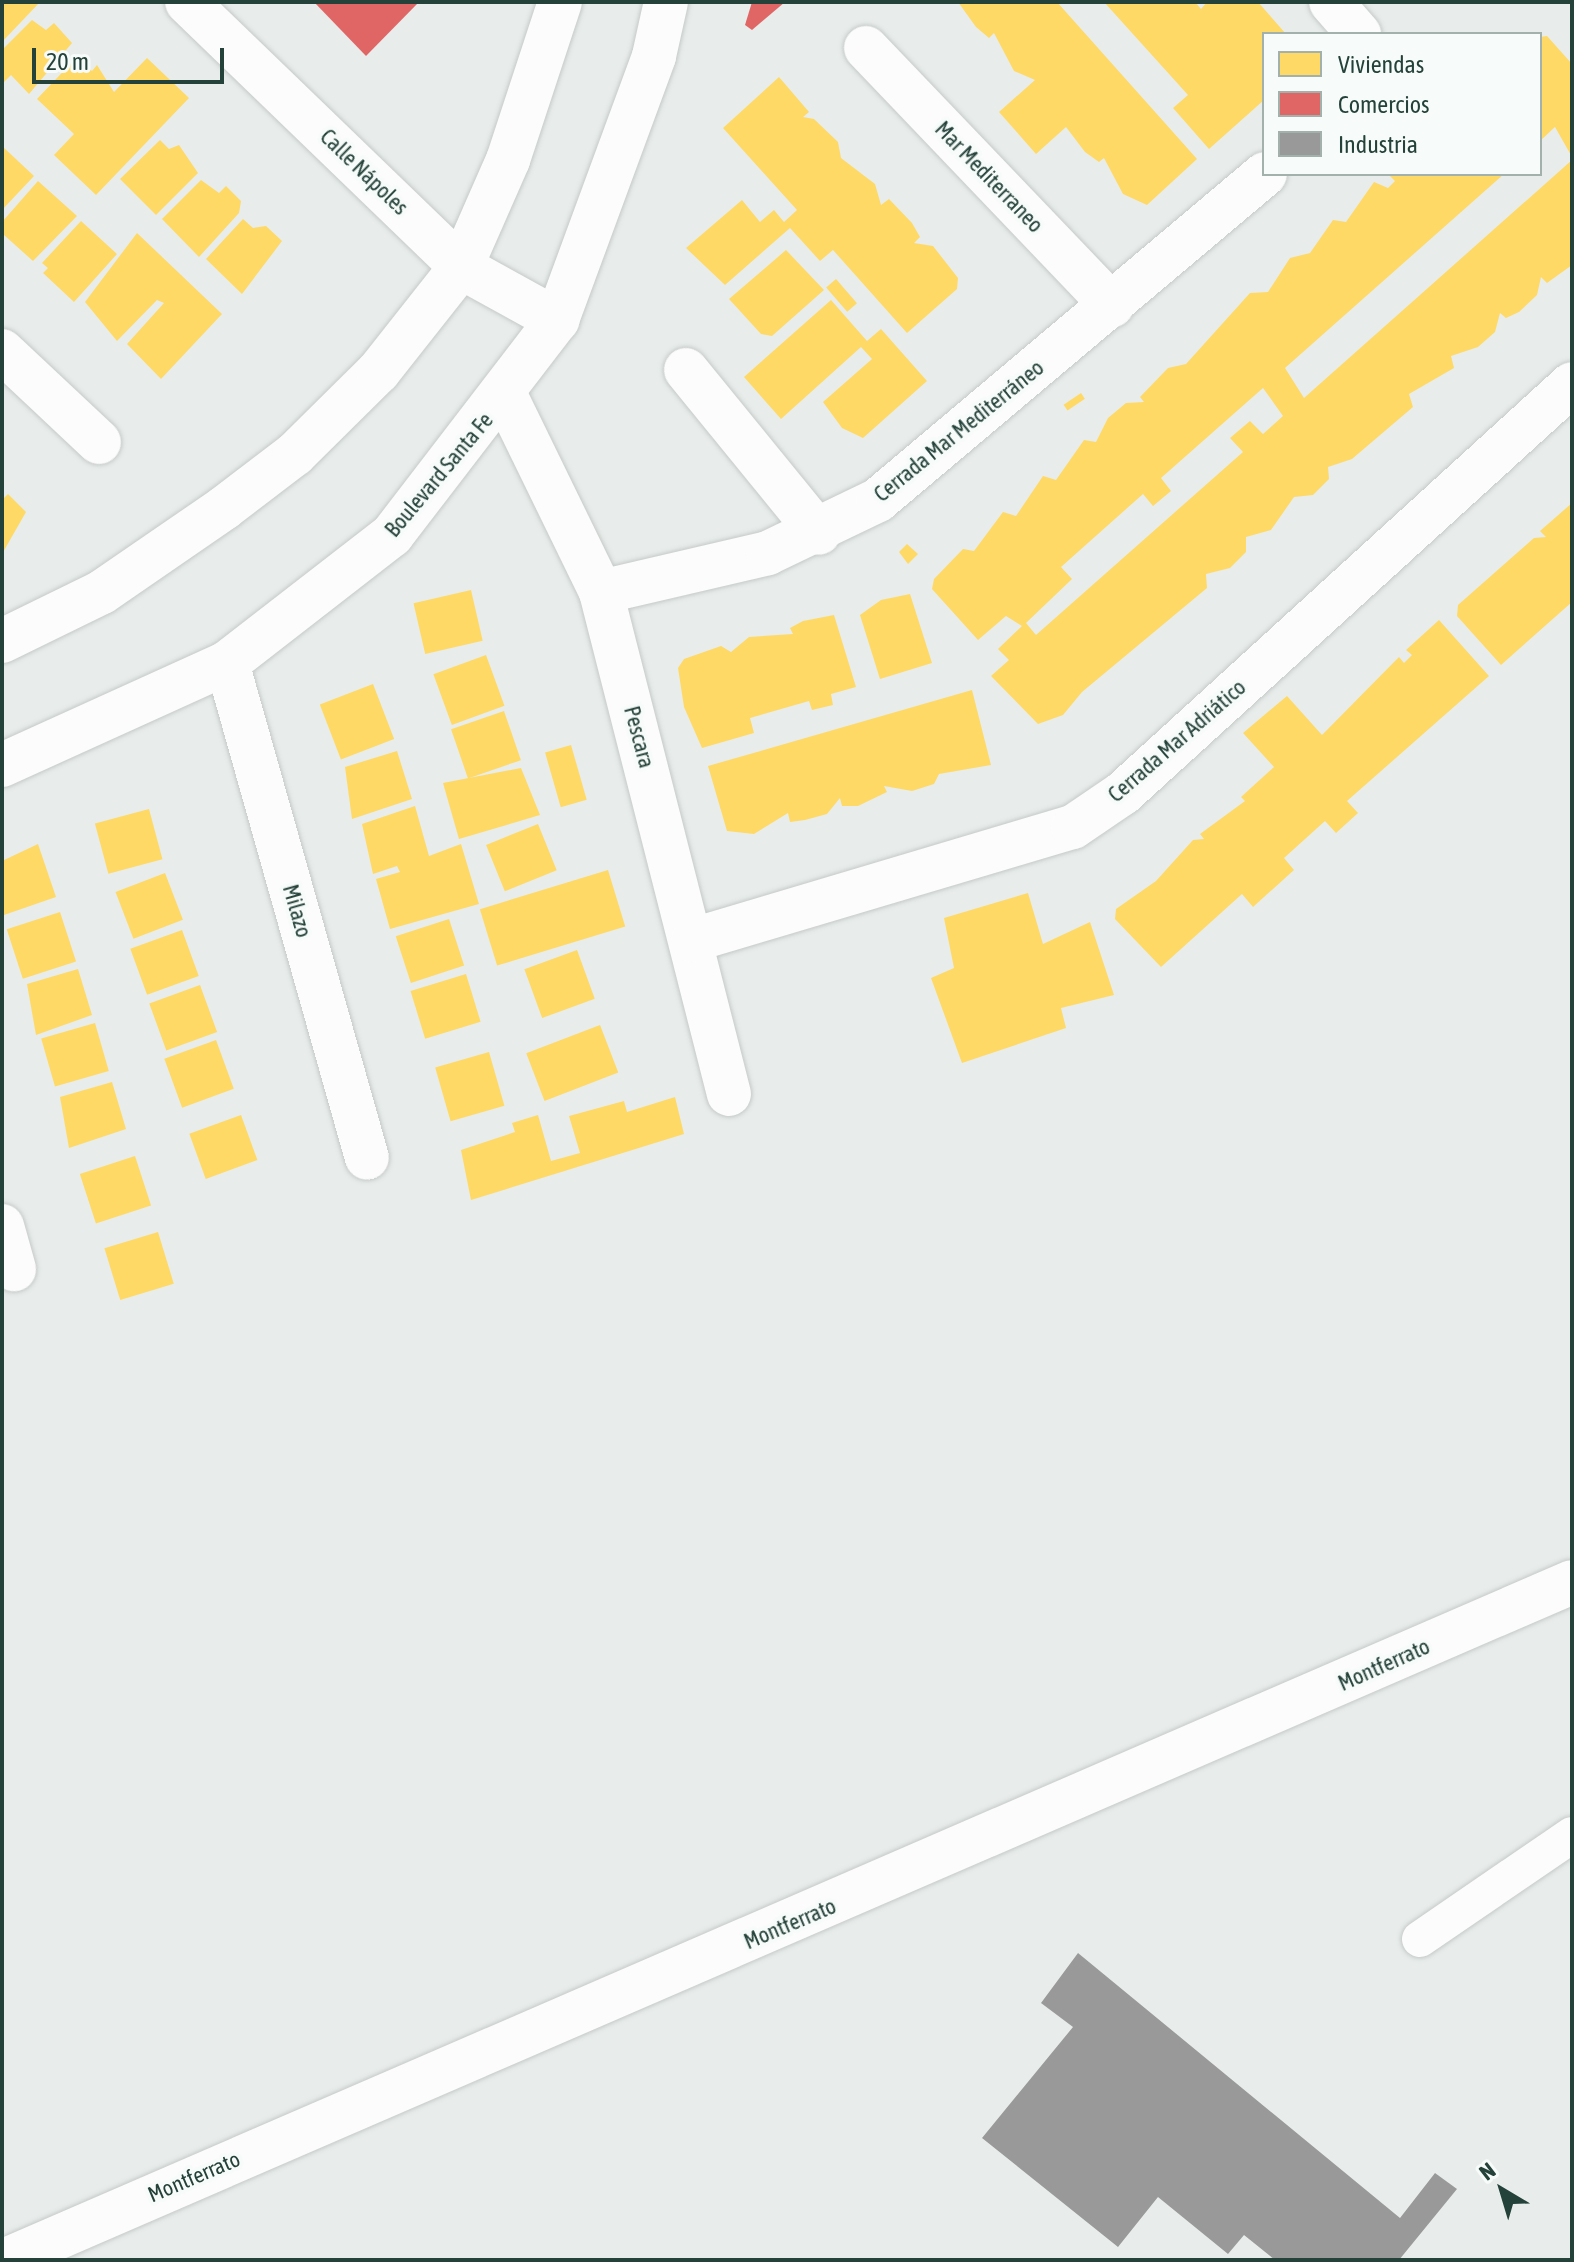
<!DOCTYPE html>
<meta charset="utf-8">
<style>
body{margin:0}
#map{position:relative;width:1574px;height:2262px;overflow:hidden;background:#e8edeb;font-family:"Asap Condensed",sans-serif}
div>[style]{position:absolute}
.homes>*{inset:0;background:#ffd966;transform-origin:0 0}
.shops>*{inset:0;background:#e06666}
.industry>*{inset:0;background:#999}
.roads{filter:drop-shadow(0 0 2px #c5cac8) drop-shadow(0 0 2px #c5cac8)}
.service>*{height:36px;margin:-18px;padding:0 18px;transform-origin:18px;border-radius:18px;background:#fcfcfc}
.minor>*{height:44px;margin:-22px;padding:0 22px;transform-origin:22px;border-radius:22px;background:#fcfcfc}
.tertiary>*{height:44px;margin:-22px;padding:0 22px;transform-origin:22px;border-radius:22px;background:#fcfcfc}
.secondary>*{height:44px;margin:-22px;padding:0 22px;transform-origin:22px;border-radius:22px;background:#fcfcfc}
span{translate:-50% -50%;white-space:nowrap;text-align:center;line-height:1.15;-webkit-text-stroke:8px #f7fbf9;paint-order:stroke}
.street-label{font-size:22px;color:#24423a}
.frame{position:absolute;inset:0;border:4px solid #24423a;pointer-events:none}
.legend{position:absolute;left:1262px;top:32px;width:280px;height:144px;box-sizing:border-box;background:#f7fbf9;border:2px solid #a3b1ad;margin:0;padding:10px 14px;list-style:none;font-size:24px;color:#24423a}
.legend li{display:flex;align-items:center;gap:16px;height:40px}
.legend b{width:40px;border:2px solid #a3b1ad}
.north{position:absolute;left:1462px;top:2150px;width:80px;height:80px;-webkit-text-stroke:6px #f7fbf9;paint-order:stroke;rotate:322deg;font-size:22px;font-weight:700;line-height:32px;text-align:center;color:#24423a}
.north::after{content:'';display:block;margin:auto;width:28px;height:36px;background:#24423a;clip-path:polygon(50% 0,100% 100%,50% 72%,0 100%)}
.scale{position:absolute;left:32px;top:48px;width:192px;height:36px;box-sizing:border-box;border:4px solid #24423a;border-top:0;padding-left:10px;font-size:24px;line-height:28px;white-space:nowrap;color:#24423a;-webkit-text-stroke:6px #f7fbf9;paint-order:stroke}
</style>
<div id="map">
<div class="homes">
<i style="clip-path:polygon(2px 2px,40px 2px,2px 42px)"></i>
<i style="clip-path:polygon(958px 2px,1057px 2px,1197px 159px,1147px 205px,1123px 194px,1104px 158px,1099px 162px,1085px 152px,1066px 127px,1036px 154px,999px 112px,1035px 80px,1014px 71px,994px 33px,989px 38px,976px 27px)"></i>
<i style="clip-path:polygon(1104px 2px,1195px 2px,1201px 9px,1207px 2px,1258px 2px,1286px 34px,1264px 34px,1264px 100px,1209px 149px,1173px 108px,1188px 95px)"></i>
<i style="clip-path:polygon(32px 20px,46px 30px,54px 23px,72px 43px,29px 94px,11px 75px,2px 84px,2px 50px)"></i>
<i style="clip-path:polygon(1547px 36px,1572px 64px,1572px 157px,1555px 127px,1540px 141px,1540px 37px)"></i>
<i style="clip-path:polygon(147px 58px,189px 98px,96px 195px,54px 155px,74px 134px,37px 99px,75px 59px,92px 71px,97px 65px,114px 92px)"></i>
<i style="clip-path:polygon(779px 77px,809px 112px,803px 117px,814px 119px,838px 142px,841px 158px,875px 184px,881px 205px,889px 199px,912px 223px,920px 237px,914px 243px,933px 246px,958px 278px,957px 289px,907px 333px,833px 250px,820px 261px,790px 228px,725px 285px,686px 248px,742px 200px,760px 222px,774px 210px,784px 222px,797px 210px,723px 128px)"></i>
<i style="clip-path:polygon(160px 140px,169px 149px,179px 145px,198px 173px,156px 215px,120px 179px)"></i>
<i style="clip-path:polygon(2px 146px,34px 176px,2px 210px)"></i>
<i style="clip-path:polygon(evenodd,1572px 160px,1572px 265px,1547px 283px,1541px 277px,1537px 295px,1519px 312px,1506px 318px,1500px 313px,1495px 332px,1478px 347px,1451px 356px,1454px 368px,1409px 394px,1413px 407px,1352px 459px,1328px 467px,1329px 479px,1313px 495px,1294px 497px,1271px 530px,1246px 537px,1246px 552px,1230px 568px,1206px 574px,1207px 588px,1082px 692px,1063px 715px,1038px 724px,991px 676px,1009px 660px,998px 649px,1022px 626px,1006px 616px,978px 640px,932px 589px,934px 579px,963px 549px,974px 551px,1003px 512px,1016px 516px,1043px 476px,1056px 480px,1084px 440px,1096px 442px,1108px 418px,1126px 403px,1144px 402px,1140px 397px,1168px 368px,1186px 364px,1250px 293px,1268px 292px,1290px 258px,1310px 253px,1333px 220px,1346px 222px,1374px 182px,1388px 188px,1395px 181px,1388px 174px,1504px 174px,1285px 368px,1304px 398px,1572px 160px,1263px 388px,1283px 416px,1263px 434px,1250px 421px,1230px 438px,1243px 452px,1036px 635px,1026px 623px,1072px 579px,1061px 567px,1143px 494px,1153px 506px,1171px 491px,1161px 478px,1263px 388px)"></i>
<i style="clip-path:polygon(201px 180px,219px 193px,226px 186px,241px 201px,239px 213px,199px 257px,162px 219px)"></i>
<i style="clip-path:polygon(38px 181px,77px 216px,33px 261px,4px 235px,2px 222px)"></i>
<i style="clip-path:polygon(243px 219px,253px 228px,266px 226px,282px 241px,242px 294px,206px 259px)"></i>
<i style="clip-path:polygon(81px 221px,117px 254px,74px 302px,43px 273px,48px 268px,42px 263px)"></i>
<i style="clip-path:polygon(137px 233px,222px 314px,161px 379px,127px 344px,164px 303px,157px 300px,117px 341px,85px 302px)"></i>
<i style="clip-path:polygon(786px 250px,824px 290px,772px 336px,761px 334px,729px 299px)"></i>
<i style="left:836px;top:279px;width:32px;height:13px;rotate:49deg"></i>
<i style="clip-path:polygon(831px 300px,867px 341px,881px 329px,927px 381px,863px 438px,842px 428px,823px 402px,872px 359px,861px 347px,781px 419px,744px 377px)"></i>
<i style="left:1081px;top:393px;width:7px;height:21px;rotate:56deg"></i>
<i style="clip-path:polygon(8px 494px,26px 512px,2px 554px,2px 500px)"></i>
<i style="clip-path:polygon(1572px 503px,1572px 602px,1501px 665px,1457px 616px,1458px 605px,1534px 538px,1546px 537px,1540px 531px)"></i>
<i style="clip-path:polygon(907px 544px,918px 554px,908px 564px,899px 552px)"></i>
<i style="left:471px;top:590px;width:52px;height:59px;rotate:77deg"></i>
<i style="clip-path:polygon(910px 594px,932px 663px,880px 679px,860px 615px,881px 600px)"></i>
<i style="clip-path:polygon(834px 615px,856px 687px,831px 694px,833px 705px,812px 710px,809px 701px,750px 718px,754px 733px,702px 748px,684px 707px,678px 668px,684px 659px,721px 646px,731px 652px,749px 637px,793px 634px,790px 628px,803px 621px)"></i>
<i style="clip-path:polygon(1439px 620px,1489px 676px,1347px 801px,1358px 813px,1336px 833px,1325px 821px,1284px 858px,1294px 870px,1253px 907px,1242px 894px,1161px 967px,1115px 919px,1116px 909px,1156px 881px,1193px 840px,1204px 839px,1200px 834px,1245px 801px,1241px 797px,1274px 767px,1243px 733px,1287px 696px,1322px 735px,1399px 657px,1404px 663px,1412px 655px,1406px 650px)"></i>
<i style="left:486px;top:655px;width:54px;height:56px;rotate:70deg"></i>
<i style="left:373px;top:684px;width:59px;height:57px;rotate:69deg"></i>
<i style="clip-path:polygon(972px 690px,991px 765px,939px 774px,934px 784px,912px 791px,884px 786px,887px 792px,858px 806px,842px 806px,840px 798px,827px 814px,805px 820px,790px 822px,788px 813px,754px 834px,727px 831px,708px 766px)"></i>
<i style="left:504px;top:711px;width:52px;height:56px;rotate:71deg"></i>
<i style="left:571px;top:745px;width:57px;height:27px;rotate:74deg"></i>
<i style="clip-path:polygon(397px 751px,412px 799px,352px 819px,345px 767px)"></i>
<i style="clip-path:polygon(521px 768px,540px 815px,459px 839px,443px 783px)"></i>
<i style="clip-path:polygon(415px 806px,429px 856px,461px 844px,479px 904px,390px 929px,376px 879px,400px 872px,397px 866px,373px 874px,362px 824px)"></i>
<i style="left:149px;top:809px;width:52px;height:56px;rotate:75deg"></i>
<i style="left:538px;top:824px;width:50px;height:56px;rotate:68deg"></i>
<i style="clip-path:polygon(38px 844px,56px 897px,4px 915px,2px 861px)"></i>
<i style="left:608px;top:870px;width:59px;height:134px;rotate:73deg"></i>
<i style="left:165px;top:873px;width:50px;height:53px;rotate:69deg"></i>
<i style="clip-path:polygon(1028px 893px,1043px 944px,1090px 922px,1114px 995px,1061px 1008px,1066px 1028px,962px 1063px,931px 978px,954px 968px,944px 918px)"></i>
<i style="left:60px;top:912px;width:52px;height:56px;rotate:72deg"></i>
<i style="left:449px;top:919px;width:49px;height:56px;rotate:72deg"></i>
<i style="left:182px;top:930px;width:49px;height:55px;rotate:70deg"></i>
<i style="left:577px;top:950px;width:52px;height:56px;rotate:70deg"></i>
<i style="clip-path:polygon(78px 969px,92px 1015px,36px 1035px,27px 984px)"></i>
<i style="left:466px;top:974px;width:50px;height:58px;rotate:73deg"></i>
<i style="left:200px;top:985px;width:50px;height:54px;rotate:70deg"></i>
<i style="left:95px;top:1023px;width:50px;height:56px;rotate:74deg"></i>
<i style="left:600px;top:1025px;width:51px;height:79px;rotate:69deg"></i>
<i style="left:216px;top:1040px;width:52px;height:55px;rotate:70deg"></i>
<i style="left:489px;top:1052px;width:56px;height:56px;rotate:74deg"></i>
<i style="clip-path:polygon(112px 1082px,126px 1129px,69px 1148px,60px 1097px)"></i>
<i style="clip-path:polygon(675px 1097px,684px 1134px,471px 1200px,461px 1150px,515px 1132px,512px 1123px,538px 1115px,551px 1161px,580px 1153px,569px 1116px,624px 1101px,627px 1112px)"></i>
<i style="left:241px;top:1115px;width:48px;height:55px;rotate:70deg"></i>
<i style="left:135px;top:1156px;width:52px;height:58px;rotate:72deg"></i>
<i style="left:158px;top:1232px;width:54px;height:56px;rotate:73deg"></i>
</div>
<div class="shops">
<i style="clip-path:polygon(314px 2px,419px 2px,366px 56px)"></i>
<i style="clip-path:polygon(752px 2px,785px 2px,752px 30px,745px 25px)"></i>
</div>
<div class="industry">
<i style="clip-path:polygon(1078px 1953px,1400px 2218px,1435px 2173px,1457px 2189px,1399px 2260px,1275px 2260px,1244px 2235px,1228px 2254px,1158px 2197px,1118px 2247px,982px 2138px,1073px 2027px,1041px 2003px)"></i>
</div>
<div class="roads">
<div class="service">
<i style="left:1420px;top:1939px;width:184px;rotate:-34.4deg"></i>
</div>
<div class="minor">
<i style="left:187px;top:2px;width:381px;rotate:44deg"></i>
<i style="left:461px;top:267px;width:110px;rotate:28.9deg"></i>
<i style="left:1331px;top:2px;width:43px;rotate:48.8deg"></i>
<i style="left:866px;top:48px;width:356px;rotate:46.3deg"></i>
<i style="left:2px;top:351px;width:133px;rotate:43.2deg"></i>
<i style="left:686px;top:370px;width:210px;rotate:50.8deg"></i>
<i style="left:505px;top:395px;width:219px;rotate:64deg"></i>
<i style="left:601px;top:592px;width:518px;rotate:75.7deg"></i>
<i style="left:601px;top:592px;width:171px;rotate:-13.1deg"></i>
<i style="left:768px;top:553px;width:122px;rotate:-25.7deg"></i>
<i style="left:878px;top:500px;width:506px;rotate:-40.11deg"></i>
<i style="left:227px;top:663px;width:514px;rotate:74.21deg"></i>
<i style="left:693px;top:940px;width:396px;rotate:-16.6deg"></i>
<i style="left:1073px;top:827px;width:60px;rotate:-34.2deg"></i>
<i style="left:1123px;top:793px;width:607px;rotate:-42.33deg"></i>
<i style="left:2px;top:1226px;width:45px;rotate:74.4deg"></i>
</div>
<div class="tertiary">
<i style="left:6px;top:2260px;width:1706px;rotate:-23.41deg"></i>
</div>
<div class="secondary">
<i style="left:2px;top:641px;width:111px;rotate:-26.1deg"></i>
<i style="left:102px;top:592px;width:148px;rotate:-34.5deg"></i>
<i style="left:224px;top:508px;width:89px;rotate:-37.3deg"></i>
<i style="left:295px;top:454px;width:117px;rotate:-44.7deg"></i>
<i style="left:378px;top:372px;width:134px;rotate:-51.7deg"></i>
<i style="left:461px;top:267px;width:117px;rotate:-66.3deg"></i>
<i style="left:508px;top:160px;width:166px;rotate:-71.8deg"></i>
<i style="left:2px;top:765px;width:247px;rotate:-24.4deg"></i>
<i style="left:227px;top:663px;width:209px;rotate:-37.8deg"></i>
<i style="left:392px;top:535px;width:271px;rotate:-52.5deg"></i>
<i style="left:557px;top:320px;width:281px;rotate:-69.8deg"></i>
<i style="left:654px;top:56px;width:55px;rotate:-77.5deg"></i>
</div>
</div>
<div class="street-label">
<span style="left:364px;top:172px;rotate:44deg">Calle Nápoles</span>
<span style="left:989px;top:177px;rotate:46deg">Mar Mediterraneo</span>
<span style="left:959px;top:431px;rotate:-39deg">Cerrada Mar Mediterráneo</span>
<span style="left:439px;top:475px;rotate:-50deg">Boulevard Santa Fe</span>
<span style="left:639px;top:737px;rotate:75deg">Pescara</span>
<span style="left:1177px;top:741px;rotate:-41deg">Cerrada Mar Adriático</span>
<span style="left:297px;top:911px;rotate:74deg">Milazo</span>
<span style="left:1384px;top:1665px;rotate:-24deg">Montferrato</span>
<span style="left:790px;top:1924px;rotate:-23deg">Montferrato</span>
<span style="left:194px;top:2177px;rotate:-23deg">Montferrato</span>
</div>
<div class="frame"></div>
<ul class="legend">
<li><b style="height:22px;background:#ffd966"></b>Viviendas</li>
<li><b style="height:22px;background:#e06666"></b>Comercios</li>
<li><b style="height:22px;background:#999"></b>Industria</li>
</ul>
<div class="north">N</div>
<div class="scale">20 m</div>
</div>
